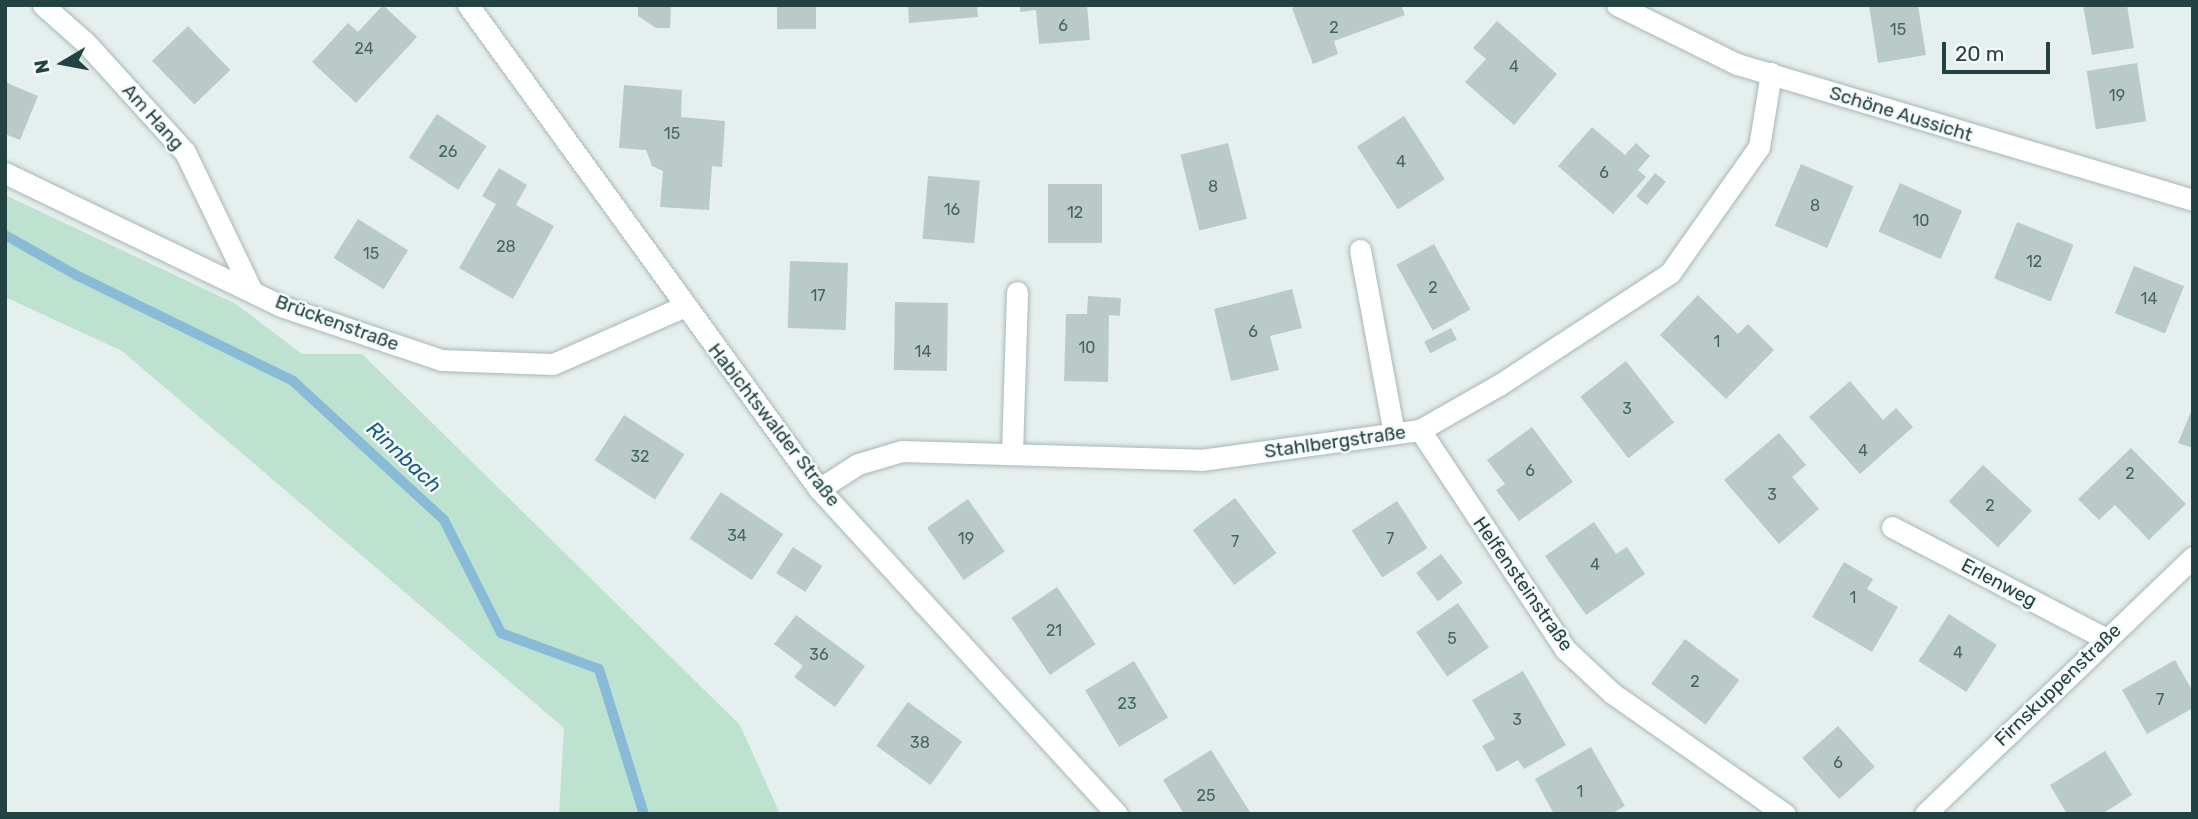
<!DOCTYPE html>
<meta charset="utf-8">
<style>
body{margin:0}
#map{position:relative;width:2198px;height:819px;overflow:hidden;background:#e5efed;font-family:Rubik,sans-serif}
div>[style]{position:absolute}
.green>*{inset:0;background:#bde2cf}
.stream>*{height:10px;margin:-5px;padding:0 5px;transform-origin:5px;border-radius:5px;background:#89bbd8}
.building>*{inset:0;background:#bacbc7;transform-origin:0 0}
.roads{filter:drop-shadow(0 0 2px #a7b8b6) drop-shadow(0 0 2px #a7b8b6)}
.minor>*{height:21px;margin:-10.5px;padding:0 10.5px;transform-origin:10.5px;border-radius:10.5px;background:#fff}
span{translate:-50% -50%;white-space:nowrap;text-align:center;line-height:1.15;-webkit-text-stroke:5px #f6fbfa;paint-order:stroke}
.number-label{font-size:16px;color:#486563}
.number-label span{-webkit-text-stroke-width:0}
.street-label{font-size:19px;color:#224342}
.water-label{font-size:21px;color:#165b85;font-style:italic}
.frame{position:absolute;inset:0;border:7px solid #224342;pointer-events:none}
.north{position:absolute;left:28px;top:28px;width:70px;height:70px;-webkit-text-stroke:5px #f6fbfa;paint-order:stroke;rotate:260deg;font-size:19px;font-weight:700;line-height:28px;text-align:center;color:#224342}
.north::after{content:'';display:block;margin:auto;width:24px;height:32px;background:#224342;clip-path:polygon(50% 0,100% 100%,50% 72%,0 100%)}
.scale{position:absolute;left:1942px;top:42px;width:108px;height:32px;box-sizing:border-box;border:4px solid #224342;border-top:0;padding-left:9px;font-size:21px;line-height:24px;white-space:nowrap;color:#224342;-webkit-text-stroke:5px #f6fbfa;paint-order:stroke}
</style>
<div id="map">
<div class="green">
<i style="clip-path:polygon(5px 195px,236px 304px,302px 354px,362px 354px,740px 725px,780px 814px,559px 814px,564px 728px,122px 351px,5px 297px)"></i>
</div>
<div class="stream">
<i style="left:5px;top:235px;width:81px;rotate:29.4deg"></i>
<i style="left:76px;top:275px;width:242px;rotate:26deg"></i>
<i style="left:293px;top:381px;width:205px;rotate:42.6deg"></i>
<i style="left:444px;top:520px;width:127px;rotate:63.2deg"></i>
<i style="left:501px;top:633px;width:104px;rotate:20.2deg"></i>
<i style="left:599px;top:669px;width:152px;rotate:72.8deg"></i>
</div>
<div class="building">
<i style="clip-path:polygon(383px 5px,417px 37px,356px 103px,312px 62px,348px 23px,358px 32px)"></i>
<i style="clip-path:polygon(638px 5px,671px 5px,670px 28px,656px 28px,638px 16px)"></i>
<i style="left:777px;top:5px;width:39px;height:24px"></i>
<i style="clip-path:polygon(908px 5px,977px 5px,978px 17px,909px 23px)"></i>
<i style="clip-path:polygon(1020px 5px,1087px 5px,1090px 40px,1039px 44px,1036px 10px,1020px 12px)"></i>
<i style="clip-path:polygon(1299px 5px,1401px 5px,1405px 15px,1334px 41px,1338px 54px,1313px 64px,1292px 8px)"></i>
<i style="clip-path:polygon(1869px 5px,1918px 5px,1926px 55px,1878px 63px)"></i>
<i style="clip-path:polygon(2083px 5px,2127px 5px,2134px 48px,2092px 55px)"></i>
<i style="clip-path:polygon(1497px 21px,1557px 74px,1514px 125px,1465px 82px,1486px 59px,1473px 48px)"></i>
<i style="left:188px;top:26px;width:61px;height:50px;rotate:46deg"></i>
<i style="left:2137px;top:63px;width:59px;height:51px;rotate:81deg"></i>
<i style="clip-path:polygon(5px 82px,38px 96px,20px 140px,5px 134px)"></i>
<i style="clip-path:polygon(624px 85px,682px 90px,681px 117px,725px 121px,722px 167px,712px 166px,709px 210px,660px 207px,663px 171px,652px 166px,646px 150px,619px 148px)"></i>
<i style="left:437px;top:114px;width:59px;height:52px;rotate:33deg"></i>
<i style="left:1404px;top:116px;width:75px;height:56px;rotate:57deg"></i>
<i style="clip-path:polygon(1592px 127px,1625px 155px,1636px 143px,1650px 156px,1638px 170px,1646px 177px,1613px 214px,1558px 166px)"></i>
<i style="left:1228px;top:143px;width:78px;height:49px;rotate:76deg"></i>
<i style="left:1801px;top:164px;width:57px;height:67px;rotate:23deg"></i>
<i style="clip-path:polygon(499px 168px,527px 185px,516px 205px,554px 226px,513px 299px,459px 268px,496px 204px,482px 196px)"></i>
<i style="left:1655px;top:173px;width:14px;height:30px;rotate:39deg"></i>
<i style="left:928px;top:176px;width:52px;height:63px;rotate:5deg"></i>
<i style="left:1900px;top:183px;width:68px;height:53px;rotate:24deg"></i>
<i style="left:1048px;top:184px;width:54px;height:59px"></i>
<i style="left:358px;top:219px;width:59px;height:46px;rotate:32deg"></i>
<i style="left:2017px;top:222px;width:61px;height:61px;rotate:22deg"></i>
<i style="left:1434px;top:244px;width:75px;height:43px;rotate:61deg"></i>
<i style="left:790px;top:261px;width:58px;height:67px;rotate:2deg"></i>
<i style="left:2134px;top:266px;width:54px;height:51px;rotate:22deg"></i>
<i style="clip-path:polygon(1292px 289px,1302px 328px,1270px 336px,1279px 370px,1231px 381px,1214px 309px)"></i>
<i style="clip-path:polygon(1698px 295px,1738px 334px,1748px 324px,1774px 350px,1726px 399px,1660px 335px)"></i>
<i style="clip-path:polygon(1088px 296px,1121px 298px,1120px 316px,1109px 315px,1108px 382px,1064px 381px,1066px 314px,1087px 314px)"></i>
<i style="left:895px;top:302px;width:53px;height:68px;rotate:1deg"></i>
<i style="left:1451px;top:328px;width:13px;height:30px;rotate:63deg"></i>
<i style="left:1626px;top:361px;width:78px;height:58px;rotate:52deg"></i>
<i style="clip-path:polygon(1850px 381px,1883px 420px,1896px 408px,1913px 427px,1860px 474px,1809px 417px)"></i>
<i style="clip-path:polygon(2193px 407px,2193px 448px,2178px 443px)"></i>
<i style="left:624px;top:415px;width:72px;height:54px;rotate:33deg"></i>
<i style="clip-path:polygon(1532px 427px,1573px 482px,1519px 521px,1496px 490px,1505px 484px,1487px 460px)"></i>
<i style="clip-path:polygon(1779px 433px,1806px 465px,1792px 477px,1819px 509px,1779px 544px,1724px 480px)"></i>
<i style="clip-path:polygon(2131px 448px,2186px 504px,2149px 540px,2115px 505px,2099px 520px,2078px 499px)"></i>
<i style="left:1983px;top:465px;width:67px;height:50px;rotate:43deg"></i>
<i style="left:721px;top:492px;width:75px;height:56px;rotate:34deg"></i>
<i style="left:1235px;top:498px;width:69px;height:53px;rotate:53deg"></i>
<i style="left:968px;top:499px;width:64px;height:50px;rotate:55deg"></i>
<i style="left:1397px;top:501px;width:56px;height:54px;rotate:57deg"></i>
<i style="clip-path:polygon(1594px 522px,1616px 554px,1627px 547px,1645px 574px,1586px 615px,1545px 556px)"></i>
<i style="left:793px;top:547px;width:35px;height:31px;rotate:33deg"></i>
<i style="left:1441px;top:554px;width:36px;height:31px;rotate:53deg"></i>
<i style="clip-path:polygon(1844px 562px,1873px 579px,1867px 589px,1898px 607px,1872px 652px,1812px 617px)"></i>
<i style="left:1057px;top:587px;width:69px;height:55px;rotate:56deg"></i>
<i style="left:1458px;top:603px;width:54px;height:51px;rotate:55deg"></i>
<i style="left:1949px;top:614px;width:57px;height:56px;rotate:33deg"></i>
<i style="clip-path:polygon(796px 615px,865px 666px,835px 707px,794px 677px,803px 666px,774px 644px)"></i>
<i style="left:1685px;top:639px;width:68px;height:56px;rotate:37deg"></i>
<i style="clip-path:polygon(2175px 660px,2193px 692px,2193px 708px,2147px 734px,2122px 690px)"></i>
<i style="left:1134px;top:661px;width:66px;height:57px;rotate:59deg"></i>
<i style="clip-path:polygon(1523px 671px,1566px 745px,1524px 769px,1518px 760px,1497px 772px,1482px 746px,1495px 739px,1472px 700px)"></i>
<i style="left:908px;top:702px;width:67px;height:54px;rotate:36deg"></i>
<i style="left:1838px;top:726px;width:55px;height:48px;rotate:48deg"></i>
<i style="clip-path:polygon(1591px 747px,1625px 806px,1611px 814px,1554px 814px,1535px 779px)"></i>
<i style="clip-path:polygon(1211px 750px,1250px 812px,1247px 814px,1184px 814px,1163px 780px)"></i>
<i style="clip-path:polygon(2105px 751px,2132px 795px,2102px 814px,2067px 814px,2050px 785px)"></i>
</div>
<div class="roads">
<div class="minor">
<i style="left:43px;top:5px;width:57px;rotate:41.5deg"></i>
<i style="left:86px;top:43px;width:147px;rotate:47.8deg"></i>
<i style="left:185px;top:152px;width:152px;rotate:64.3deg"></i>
<i style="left:468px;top:5px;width:598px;rotate:54.05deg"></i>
<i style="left:819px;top:489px;width:441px;rotate:47.5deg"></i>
<i style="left:1617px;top:5px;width:134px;rotate:26.2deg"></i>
<i style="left:1737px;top:64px;width:476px;rotate:16.6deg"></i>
<i style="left:5px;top:173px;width:306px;rotate:25.7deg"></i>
<i style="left:281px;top:306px;width:169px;rotate:18.6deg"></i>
<i style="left:441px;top:360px;width:112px;rotate:2deg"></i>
<i style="left:553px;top:364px;width:142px;rotate:-23.7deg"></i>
<i style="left:1360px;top:250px;width:186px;rotate:79.5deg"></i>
<i style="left:1420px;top:430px;width:263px;rotate:56.5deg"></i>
<i style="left:1565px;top:649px;width:64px;rotate:43.1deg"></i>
<i style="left:1612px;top:693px;width:211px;rotate:35deg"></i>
<i style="left:1012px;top:453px;width:161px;rotate:-88.2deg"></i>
<i style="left:819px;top:489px;width:46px;rotate:-32.7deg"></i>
<i style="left:858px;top:464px;width:46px;rotate:-16.5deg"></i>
<i style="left:902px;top:451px;width:299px;rotate:1.7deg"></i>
<i style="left:1201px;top:460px;width:221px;rotate:-7.8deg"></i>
<i style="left:1420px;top:430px;width:91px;rotate:-29.7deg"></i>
<i style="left:1499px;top:385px;width:204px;rotate:-33.2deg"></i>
<i style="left:1670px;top:273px;width:154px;rotate:-54.8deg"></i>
<i style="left:1759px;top:147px;width:75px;rotate:-80.8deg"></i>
<i style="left:1892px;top:527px;width:242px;rotate:27.6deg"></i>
<i style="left:1925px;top:814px;width:371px;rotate:-43.8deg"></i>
</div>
</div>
<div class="number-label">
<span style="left:1063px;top:26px">6</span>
<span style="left:1334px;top:28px">2</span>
<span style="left:1898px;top:30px">15</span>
<span style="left:364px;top:49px">24</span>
<span style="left:1514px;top:67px">4</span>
<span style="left:2117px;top:96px">19</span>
<span style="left:672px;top:134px">15</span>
<span style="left:448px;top:152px">26</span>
<span style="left:1401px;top:162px">4</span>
<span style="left:1604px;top:173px">6</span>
<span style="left:1213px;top:187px">8</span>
<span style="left:1815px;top:206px">8</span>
<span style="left:952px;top:210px">16</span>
<span style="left:1075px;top:213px">12</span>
<span style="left:1921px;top:221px">10</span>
<span style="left:506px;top:247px">28</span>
<span style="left:371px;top:254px">15</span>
<span style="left:2034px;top:262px">12</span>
<span style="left:1433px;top:288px">2</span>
<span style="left:818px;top:296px">17</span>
<span style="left:2149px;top:299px">14</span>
<span style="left:1253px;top:332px">6</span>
<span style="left:1717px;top:342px">1</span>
<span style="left:1087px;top:348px">10</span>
<span style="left:923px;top:352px">14</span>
<span style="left:1627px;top:409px">3</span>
<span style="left:1863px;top:451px">4</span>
<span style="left:640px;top:457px">32</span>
<span style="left:1530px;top:471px">6</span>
<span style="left:2130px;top:474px">2</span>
<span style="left:1772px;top:495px">3</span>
<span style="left:1990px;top:506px">2</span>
<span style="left:737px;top:536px">34</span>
<span style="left:966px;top:539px">19</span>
<span style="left:1390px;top:539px">7</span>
<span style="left:1235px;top:542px">7</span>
<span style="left:1595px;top:565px">4</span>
<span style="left:1853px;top:598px">1</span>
<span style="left:1054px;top:631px">21</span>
<span style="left:1452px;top:639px">5</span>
<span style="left:1958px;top:653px">4</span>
<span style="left:819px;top:655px">36</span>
<span style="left:1695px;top:682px">2</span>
<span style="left:2160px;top:700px">7</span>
<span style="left:1127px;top:704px">23</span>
<span style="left:1517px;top:720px">3</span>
<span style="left:920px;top:743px">38</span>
<span style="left:1838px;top:763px">6</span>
<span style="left:1580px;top:792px">1</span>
<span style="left:1206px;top:796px">25</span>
</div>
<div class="street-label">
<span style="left:1901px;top:114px;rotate:17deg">Schöne Aussicht</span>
<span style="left:153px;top:117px;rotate:48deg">Am Hang</span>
<span style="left:337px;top:323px;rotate:20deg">Brückenstraße</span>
<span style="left:774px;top:425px;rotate:52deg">Habichtswalder Straße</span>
<span style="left:1335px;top:442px;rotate:-8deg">Stahlbergstraße</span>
<span style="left:1999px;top:583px;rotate:28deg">Erlenweg</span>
<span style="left:1523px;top:584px;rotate:55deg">Helfensteinstraße</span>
<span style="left:2058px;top:685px;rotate:-44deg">Firnskuppenstraße</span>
</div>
<div class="water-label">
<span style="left:404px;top:457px;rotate:43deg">Rinnbach</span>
</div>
<div class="frame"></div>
<div class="north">N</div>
<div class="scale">20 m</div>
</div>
